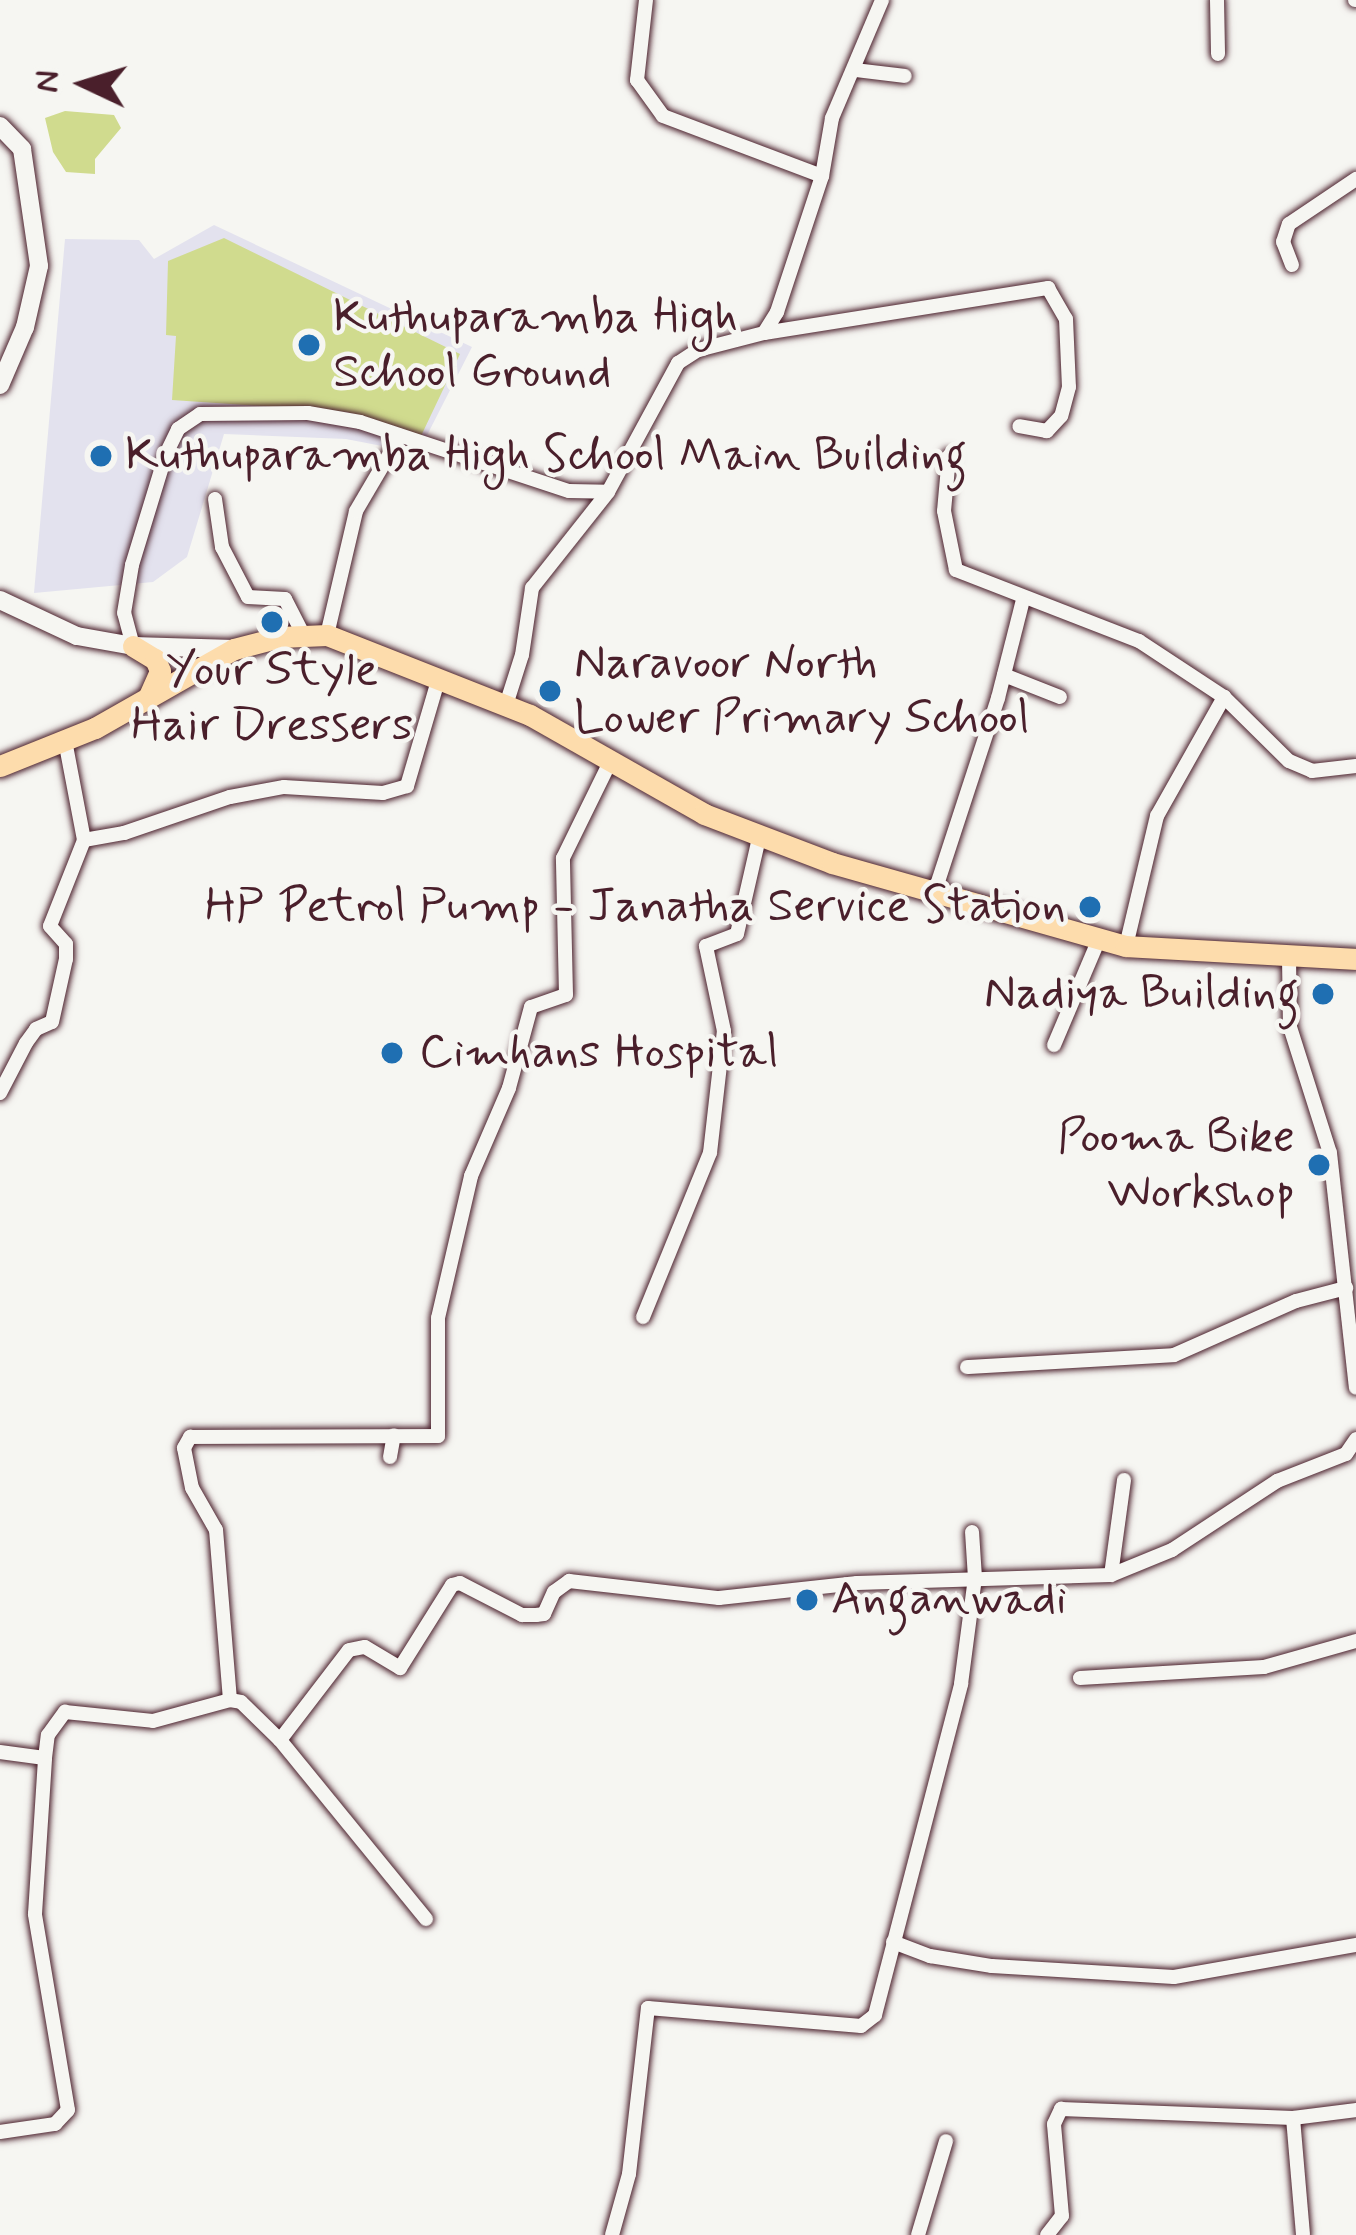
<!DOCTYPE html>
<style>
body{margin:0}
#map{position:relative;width:1356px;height:2235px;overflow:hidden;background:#f6f6f2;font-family:Mynerve,sans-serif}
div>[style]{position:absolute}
.built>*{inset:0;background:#e3e2ee}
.green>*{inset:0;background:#d0db8e}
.roads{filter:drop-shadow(0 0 3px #4a1f2b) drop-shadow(0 0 3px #4a1f2b)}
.street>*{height:14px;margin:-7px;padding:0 7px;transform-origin:7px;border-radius:7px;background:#f6f6f2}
.secondary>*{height:18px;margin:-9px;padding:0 9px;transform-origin:9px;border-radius:9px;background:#f6f6f2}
.primary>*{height:21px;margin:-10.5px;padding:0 10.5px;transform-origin:10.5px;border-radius:10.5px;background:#fddcac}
.dots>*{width:33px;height:33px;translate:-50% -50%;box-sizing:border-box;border:6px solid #f6f6f2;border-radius:50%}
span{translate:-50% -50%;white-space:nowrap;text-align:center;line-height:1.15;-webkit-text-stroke:9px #f6f6f2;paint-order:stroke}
.poi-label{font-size:48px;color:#4a1f2b}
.left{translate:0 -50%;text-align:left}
.right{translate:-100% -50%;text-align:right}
.north{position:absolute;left:24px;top:24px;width:120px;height:120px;-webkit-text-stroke:9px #f6f6f2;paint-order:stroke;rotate:274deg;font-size:33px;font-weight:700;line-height:48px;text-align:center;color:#4a1f2b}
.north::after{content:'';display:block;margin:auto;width:42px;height:54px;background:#4a1f2b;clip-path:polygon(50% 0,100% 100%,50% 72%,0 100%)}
</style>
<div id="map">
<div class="built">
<i style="clip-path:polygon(214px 225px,472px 347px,418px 453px,346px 439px,224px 434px,187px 557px,153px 582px,34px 593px,65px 239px,139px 240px,154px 259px)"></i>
</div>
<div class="green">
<i style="clip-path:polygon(65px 111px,114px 115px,121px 128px,95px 159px,95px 174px,66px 172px,53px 152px,45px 118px)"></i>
<i style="clip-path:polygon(224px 238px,460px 354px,421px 436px,347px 412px,172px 400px,176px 336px,166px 335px,168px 261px)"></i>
</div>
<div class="roads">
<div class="street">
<i style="left:646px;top:0;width:81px;rotate:96.4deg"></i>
<i style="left:637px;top:80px;width:44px;rotate:54.2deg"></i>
<i style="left:663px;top:116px;width:170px;rotate:20.7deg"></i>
<i style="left:1217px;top:0;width:54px;rotate:88.9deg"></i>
<i style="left:1355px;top:0;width:1px"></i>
<i style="left:855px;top:70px;width:50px;rotate:6.8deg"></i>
<i style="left:1292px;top:265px;width:25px;rotate:-111deg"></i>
<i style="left:1283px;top:242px;width:19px;rotate:-72deg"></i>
<i style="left:1289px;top:224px;width:81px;rotate:-33.9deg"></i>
<i style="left:764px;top:333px;width:288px;rotate:-9deg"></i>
<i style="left:1048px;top:288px;width:36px;rotate:60deg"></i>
<i style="left:1066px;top:319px;width:68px;rotate:87.5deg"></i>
<i style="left:1069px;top:387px;width:30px;rotate:105deg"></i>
<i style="left:1061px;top:416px;width:21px;rotate:133deg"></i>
<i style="left:1047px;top:431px;width:28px;rotate:-170deg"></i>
<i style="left:949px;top:456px;width:55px;rotate:95.2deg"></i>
<i style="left:944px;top:511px;width:60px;rotate:78.5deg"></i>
<i style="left:956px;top:570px;width:196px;rotate:21.2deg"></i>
<i style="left:1139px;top:641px;width:102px;rotate:33.4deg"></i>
<i style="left:215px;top:499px;width:49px;rotate:81.7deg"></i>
<i style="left:222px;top:547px;width:56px;rotate:62.5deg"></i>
<i style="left:248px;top:597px;width:37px;rotate:3deg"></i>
<i style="left:285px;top:599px;width:42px;rotate:62.8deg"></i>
<i style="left:327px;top:635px;width:127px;rotate:-76.8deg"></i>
<i style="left:356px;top:511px;width:87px;rotate:-59.6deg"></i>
<i style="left:133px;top:646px;width:34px;rotate:-105deg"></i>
<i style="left:124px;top:613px;width:49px;rotate:-80.5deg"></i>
<i style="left:132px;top:565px;width:116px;rotate:-73deg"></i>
<i style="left:166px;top:454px;width:28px;rotate:-64deg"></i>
<i style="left:178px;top:429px;width:27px;rotate:-34deg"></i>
<i style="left:200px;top:414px;width:108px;rotate:-0.5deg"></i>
<i style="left:308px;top:413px;width:53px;rotate:9.8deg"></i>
<i style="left:360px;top:422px;width:220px;rotate:18.3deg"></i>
<i style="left:569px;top:491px;width:39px;rotate:1deg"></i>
<i style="left:608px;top:492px;width:147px;rotate:-61.5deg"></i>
<i style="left:678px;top:363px;width:24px;rotate:-33deg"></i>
<i style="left:698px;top:350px;width:68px;rotate:-14.4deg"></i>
<i style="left:764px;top:333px;width:25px;rotate:-58deg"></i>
<i style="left:777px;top:312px;width:143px;rotate:-71.7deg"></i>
<i style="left:822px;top:176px;width:59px;rotate:-80.2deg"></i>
<i style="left:832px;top:118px;width:128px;rotate:-67deg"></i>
<i style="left:1004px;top:675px;width:60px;rotate:21.4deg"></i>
<i style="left:506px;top:705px;width:52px;rotate:-72.3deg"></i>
<i style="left:522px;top:655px;width:68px;rotate:-81.5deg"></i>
<i style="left:532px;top:588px;width:122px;rotate:-51.6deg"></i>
<i style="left:84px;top:840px;width:41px;rotate:-9.9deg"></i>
<i style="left:124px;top:833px;width:112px;rotate:-18.8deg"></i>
<i style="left:230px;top:797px;width:55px;rotate:-10.5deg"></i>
<i style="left:284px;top:787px;width:99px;rotate:3.5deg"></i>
<i style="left:383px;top:793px;width:25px;rotate:-16deg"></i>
<i style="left:407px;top:786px;width:114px;rotate:-73.6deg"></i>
<i style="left:934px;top:894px;width:206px;rotate:-71.9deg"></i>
<i style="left:998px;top:698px;width:101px;rotate:-75.7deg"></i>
<i style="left:1126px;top:946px;width:134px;rotate:-76.6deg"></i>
<i style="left:1157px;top:816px;width:137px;rotate:-60.6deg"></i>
<i style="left:1224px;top:697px;width:91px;rotate:44.6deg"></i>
<i style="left:1289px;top:761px;width:25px;rotate:23deg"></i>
<i style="left:1312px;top:771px;width:44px;rotate:-6.5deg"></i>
<i style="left:1289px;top:957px;width:70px;rotate:89.2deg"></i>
<i style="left:1290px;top:1027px;width:132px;rotate:72.4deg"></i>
<i style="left:1330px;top:1153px;width:236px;rotate:83.7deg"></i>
<i style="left:1054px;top:1045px;width:115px;rotate:-67deg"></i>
<i style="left:0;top:1093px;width:56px;rotate:-62.5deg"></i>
<i style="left:26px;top:1043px;width:17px;rotate:-54deg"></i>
<i style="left:36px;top:1029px;width:17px;rotate:-24deg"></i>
<i style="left:52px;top:1022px;width:65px;rotate:-77.5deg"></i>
<i style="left:66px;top:959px;width:15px;rotate:-90deg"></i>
<i style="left:66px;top:944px;width:24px;rotate:-132deg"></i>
<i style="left:50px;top:926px;width:92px;rotate:-68.4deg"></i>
<i style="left:84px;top:840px;width:102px;rotate:-100.8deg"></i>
<i style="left:643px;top:1317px;width:177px;rotate:-67.8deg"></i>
<i style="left:710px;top:1153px;width:123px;rotate:-83.5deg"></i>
<i style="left:724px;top:1031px;width:87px;rotate:-102deg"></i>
<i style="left:706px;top:946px;width:33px;rotate:-21deg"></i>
<i style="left:737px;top:934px;width:98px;rotate:-77.1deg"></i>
<i style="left:967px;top:1367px;width:207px;rotate:-3.3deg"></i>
<i style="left:1174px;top:1355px;width:133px;rotate:-23.9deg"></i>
<i style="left:1296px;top:1301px;width:52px;rotate:-14.6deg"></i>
<i style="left:390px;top:1457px;width:22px;rotate:-80deg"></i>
<i style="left:1111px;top:1575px;width:96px;rotate:-82.2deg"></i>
<i style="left:1080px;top:1678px;width:184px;rotate:-3.4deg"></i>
<i style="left:1264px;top:1667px;width:96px;rotate:-15.8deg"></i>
<i style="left:230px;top:1700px;width:171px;rotate:-94.7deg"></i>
<i style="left:216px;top:1530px;width:48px;rotate:-119.7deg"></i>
<i style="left:192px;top:1488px;width:41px;rotate:-101.3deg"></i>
<i style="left:184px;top:1448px;width:13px;rotate:-61deg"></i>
<i style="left:190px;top:1437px;width:248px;rotate:-0.2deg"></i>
<i style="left:438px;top:1436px;width:118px;rotate:-90deg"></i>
<i style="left:438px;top:1318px;width:146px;rotate:-76.9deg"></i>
<i style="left:471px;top:1176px;width:96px;rotate:-66.6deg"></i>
<i style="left:509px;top:1088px;width:84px;rotate:-74.8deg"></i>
<i style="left:531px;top:1007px;width:37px;rotate:-19deg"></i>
<i style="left:566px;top:995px;width:137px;rotate:-91.3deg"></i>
<i style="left:563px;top:858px;width:111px;rotate:-63.9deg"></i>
<i style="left:280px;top:1740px;width:231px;rotate:50.8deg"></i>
<i style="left:0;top:1752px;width:45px;rotate:7.6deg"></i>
<i style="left:45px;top:1758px;width:23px;rotate:-83deg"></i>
<i style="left:48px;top:1735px;width:29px;rotate:-54deg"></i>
<i style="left:65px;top:1712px;width:88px;rotate:5.8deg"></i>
<i style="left:153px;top:1721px;width:80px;rotate:-15.3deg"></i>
<i style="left:230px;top:1700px;width:11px;rotate:10deg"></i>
<i style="left:241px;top:1702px;width:54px;rotate:44.3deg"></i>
<i style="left:280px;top:1740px;width:113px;rotate:-52.5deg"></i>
<i style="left:349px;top:1650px;width:16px;rotate:-11deg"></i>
<i style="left:365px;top:1647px;width:41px;rotate:31deg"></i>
<i style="left:400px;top:1668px;width:98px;rotate:-57.9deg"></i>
<i style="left:452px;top:1585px;width:8px;rotate:-14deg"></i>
<i style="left:460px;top:1583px;width:70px;rotate:27.3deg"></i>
<i style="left:522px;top:1615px;width:14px"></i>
<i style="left:536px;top:1615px;width:8px;rotate:-7deg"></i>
<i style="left:544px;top:1614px;width:24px;rotate:-66deg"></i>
<i style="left:554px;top:1592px;width:19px;rotate:-36deg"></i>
<i style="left:569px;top:1581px;width:151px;rotate:6.5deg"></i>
<i style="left:719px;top:1598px;width:139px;rotate:-6.2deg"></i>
<i style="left:857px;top:1583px;width:254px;rotate:-1.8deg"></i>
<i style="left:1111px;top:1575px;width:66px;rotate:-22.3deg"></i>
<i style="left:1172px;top:1550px;width:126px;rotate:-33.3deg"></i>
<i style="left:1277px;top:1481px;width:74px;rotate:-21.4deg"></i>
<i style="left:1346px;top:1454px;width:18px;rotate:-56deg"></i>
<i style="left:893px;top:1942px;width:40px;rotate:21deg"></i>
<i style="left:930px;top:1956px;width:63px;rotate:9.2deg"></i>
<i style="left:992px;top:1966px;width:182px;rotate:3.5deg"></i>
<i style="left:1174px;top:1977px;width:185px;rotate:-10deg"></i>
<i style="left:1293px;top:2118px;width:117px;rotate:85.1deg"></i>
<i style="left:0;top:2132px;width:56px;rotate:-8.3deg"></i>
<i style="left:55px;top:2124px;width:19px;rotate:-47deg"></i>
<i style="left:68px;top:2110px;width:199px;rotate:-99.6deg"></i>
<i style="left:35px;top:1914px;width:156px;rotate:-86.3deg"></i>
<i style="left:612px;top:2235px;width:63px;rotate:-74.4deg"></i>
<i style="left:629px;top:2174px;width:167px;rotate:-83.5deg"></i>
<i style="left:648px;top:2008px;width:214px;rotate:4.8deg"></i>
<i style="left:861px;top:2026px;width:18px;rotate:-38deg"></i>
<i style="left:875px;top:2015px;width:342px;rotate:-75.4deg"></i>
<i style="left:961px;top:1684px;width:107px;rotate:-82.5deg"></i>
<i style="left:975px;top:1578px;width:46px;rotate:-93.7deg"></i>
<i style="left:918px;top:2235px;width:98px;rotate:-73.4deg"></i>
<i style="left:1047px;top:2235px;width:24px;rotate:-52deg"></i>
<i style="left:1062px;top:2216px;width:92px;rotate:-95deg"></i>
<i style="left:1054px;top:2124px;width:17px;rotate:-65deg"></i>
<i style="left:1061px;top:2109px;width:232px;rotate:2.2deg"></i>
<i style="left:1293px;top:2118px;width:64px;rotate:-7.2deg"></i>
</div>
<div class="secondary">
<i style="left:0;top:126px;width:32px;rotate:46deg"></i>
<i style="left:22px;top:149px;width:118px;rotate:81.7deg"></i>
<i style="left:39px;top:266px;width:63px;rotate:102.9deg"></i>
<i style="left:25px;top:327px;width:63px;rotate:113.3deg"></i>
<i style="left:0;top:600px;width:85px;rotate:25.1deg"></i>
<i style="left:77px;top:636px;width:57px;rotate:10.1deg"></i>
<i style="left:133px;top:646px;width:101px;rotate:1.7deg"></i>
</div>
<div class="primary">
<i style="left:133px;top:646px;width:26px;rotate:31deg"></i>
<i style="left:155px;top:659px;width:13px;rotate:67deg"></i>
<i style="left:160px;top:671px;width:32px;rotate:114deg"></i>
<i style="left:0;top:766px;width:102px;rotate:-21.8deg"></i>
<i style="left:95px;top:728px;width:160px;rotate:-29.6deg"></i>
<i style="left:234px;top:649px;width:48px;rotate:-14.6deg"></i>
<i style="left:280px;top:637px;width:47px;rotate:-2.4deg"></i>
<i style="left:327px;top:635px;width:218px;rotate:21.5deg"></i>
<i style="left:530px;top:715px;width:200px;rotate:29.6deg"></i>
<i style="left:704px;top:814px;width:137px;rotate:20.9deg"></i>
<i style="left:832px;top:863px;width:305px;rotate:15.8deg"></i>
<i style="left:1126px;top:946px;width:230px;rotate:3.2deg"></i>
</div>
</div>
<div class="dots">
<i style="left:309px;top:345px;background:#1f6fb2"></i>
<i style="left:101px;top:456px;background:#1f6fb2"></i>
<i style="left:272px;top:622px;background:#1f6fb2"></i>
<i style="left:550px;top:691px;background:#1f6fb2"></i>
<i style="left:1090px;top:907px;background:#1f6fb2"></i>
<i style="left:1323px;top:994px;background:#1f6fb2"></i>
<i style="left:392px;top:1053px;background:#1f6fb2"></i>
<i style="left:1319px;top:1165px;background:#1f6fb2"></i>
<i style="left:807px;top:1600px;background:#1f6fb2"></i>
</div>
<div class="poi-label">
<span class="left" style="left:333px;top:345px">Kuthuparamba High<br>School Ground</span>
<span class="left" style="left:125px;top:456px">Kuthuparamba High School Main Building</span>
<span class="left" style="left:574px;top:691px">Naravoor North<br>Lower Primary School</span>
<span style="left:272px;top:698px">Your Style<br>Hair Dressers</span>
<span class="right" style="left:1066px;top:907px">HP Petrol Pump - Janatha Service Station</span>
<span class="right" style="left:1299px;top:994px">Nadiya Building</span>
<span class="left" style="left:419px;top:1053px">Cimhans Hospital</span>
<span class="right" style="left:1295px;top:1165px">Pooma Bike<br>Workshop</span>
<span class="left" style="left:831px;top:1600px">Anganwadi</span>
</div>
<div class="north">N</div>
</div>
